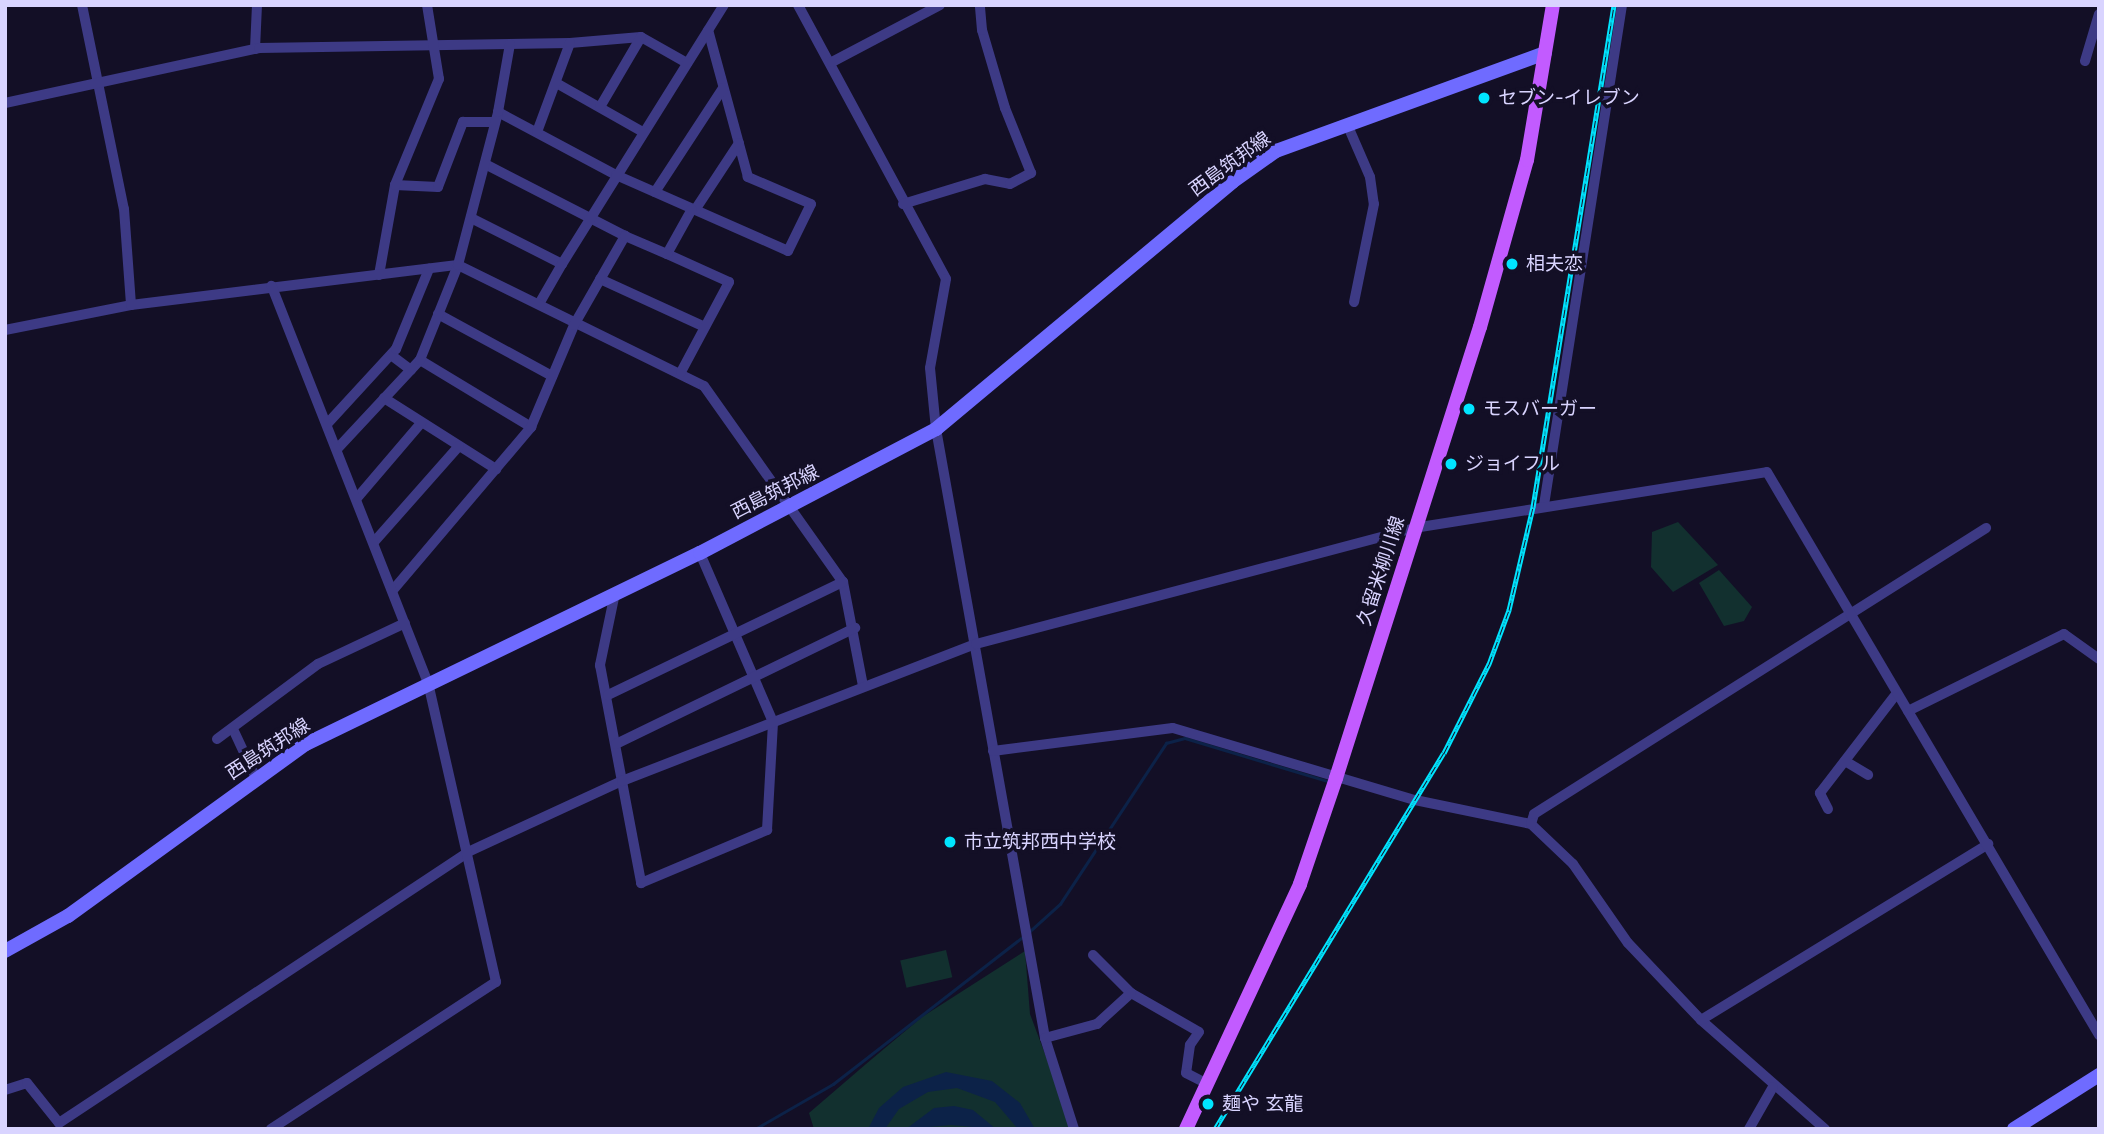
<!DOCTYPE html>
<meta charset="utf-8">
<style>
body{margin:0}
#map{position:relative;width:2104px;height:1134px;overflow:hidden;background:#130f26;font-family:Inter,"Noto Sans JP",sans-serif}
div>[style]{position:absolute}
.green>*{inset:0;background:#12302f;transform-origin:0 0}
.water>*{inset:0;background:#0c2248}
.stream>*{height:2.5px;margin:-1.25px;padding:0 1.25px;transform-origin:1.25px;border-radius:1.25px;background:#0c2248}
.minor>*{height:10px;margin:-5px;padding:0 5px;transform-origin:5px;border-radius:5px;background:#3d3a85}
.secondary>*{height:14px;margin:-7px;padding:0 7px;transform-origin:7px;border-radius:7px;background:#6f6bff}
.primary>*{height:14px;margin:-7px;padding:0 7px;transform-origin:7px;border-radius:7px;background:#c25bff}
.rail>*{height:5px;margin-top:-2.5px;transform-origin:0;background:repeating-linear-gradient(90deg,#130f26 0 8px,#00e5ff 0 16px);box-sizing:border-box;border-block:2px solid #00e5ff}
.dots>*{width:19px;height:19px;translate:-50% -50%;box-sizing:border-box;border:4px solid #130f26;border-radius:50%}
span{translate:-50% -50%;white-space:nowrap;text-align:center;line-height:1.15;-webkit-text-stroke:7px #130f26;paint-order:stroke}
.poi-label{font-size:19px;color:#d9d4ff}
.left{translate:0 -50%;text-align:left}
.street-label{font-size:19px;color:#d9d4ff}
.frame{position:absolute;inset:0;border:7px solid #d9d4ff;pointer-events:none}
</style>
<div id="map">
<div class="green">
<i style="clip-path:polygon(1678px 522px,1718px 565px,1673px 592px,1651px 567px,1652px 532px)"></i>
<i style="clip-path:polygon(1719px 570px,1752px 607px,1744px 621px,1724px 626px,1699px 583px)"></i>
<i style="left:946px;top:950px;width:28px;height:47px;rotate:77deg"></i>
<i style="clip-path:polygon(1025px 951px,1030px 1014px,1073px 1129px,814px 1129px,809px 1113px,866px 1064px,922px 1017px)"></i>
</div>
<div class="water">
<i style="clip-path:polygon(946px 1072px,992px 1081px,1020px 1103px,1035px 1129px,1018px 1129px,995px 1102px,957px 1088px,928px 1092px,899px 1109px,885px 1129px,868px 1129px,879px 1108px,903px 1087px)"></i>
<i style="clip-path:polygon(954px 1106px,973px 1110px,996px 1129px,951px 1125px,906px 1129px,934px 1108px)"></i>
</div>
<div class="stream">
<i style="left:1029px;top:932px;width:42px;rotate:-42.1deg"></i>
<i style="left:1060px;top:904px;width:193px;rotate:-56.6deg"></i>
<i style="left:1166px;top:743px;width:20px;rotate:-15deg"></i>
<i style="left:1185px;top:738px;width:148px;rotate:16.8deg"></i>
<i style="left:755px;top:1129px;width:90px;rotate:-30deg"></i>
<i style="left:833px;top:1084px;width:242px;rotate:-37.8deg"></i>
</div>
<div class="minor">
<i style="left:82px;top:5px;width:208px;rotate:78.4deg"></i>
<i style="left:124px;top:209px;width:96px;rotate:85.8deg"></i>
<i style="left:798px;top:5px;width:311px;rotate:61.6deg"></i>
<i style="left:946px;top:279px;width:90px;rotate:100.2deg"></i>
<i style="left:930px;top:368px;width:61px;rotate:84.4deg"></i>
<i style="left:936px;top:429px;width:619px;rotate:79.85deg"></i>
<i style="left:1045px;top:1038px;width:96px;rotate:72.3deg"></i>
<i style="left:255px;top:49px;width:44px;rotate:-87.4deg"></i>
<i style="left:2085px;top:61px;width:49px;rotate:-73.4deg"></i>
<i style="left:832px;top:62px;width:122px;rotate:-27.8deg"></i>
<i style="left:558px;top:84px;width:98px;rotate:29.5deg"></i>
<i style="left:5px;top:103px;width:260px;rotate:-12.2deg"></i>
<i style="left:259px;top:48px;width:311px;rotate:-0.9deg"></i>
<i style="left:570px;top:43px;width:71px;rotate:-4.8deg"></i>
<i style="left:641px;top:37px;width:53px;rotate:29.5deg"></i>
<i style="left:600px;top:107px;width:81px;rotate:-59.6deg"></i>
<i style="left:498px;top:112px;width:134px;rotate:28.1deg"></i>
<i style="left:616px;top:175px;width:188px;rotate:23.8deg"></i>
<i style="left:788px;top:251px;width:52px;rotate:-63.9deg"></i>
<i style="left:811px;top:204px;width:69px;rotate:-156.8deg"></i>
<i style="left:748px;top:177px;width:152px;rotate:-105.2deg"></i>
<i style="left:1347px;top:124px;width:58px;rotate:66.5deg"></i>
<i style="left:1370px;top:177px;width:27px;rotate:82deg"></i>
<i style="left:1374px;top:204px;width:100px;rotate:101.5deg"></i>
<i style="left:537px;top:132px;width:95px;rotate:-69.7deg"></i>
<i style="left:485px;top:164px;width:157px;rotate:27.2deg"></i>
<i style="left:395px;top:185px;width:43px;rotate:2.7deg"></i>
<i style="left:438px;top:187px;width:70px;rotate:-69deg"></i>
<i style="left:463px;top:122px;width:32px"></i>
<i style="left:655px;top:192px;width:124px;rotate:-56.8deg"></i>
<i style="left:903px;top:204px;width:86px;rotate:-17deg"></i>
<i style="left:985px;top:179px;width:25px;rotate:11deg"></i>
<i style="left:1010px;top:184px;width:24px;rotate:-28deg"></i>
<i style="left:1031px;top:173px;width:70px;rotate:-111.8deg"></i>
<i style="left:1005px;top:108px;width:81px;rotate:-106.4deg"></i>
<i style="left:982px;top:30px;width:25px;rotate:-95deg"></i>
<i style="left:695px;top:210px;width:80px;rotate:-56.7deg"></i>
<i style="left:471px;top:218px;width:102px;rotate:26.8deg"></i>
<i style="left:562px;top:264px;width:305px;rotate:-58deg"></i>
<i style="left:379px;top:275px;width:91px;rotate:-79.9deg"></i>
<i style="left:395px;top:185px;width:115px;rotate:-67.5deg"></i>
<i style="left:439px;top:79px;width:75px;rotate:-99.2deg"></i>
<i style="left:600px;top:279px;width:115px;rotate:24.6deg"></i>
<i style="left:539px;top:304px;width:46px;rotate:-60.1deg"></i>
<i style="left:438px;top:314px;width:130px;rotate:28.5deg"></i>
<i style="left:5px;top:330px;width:128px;rotate:-11.2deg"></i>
<i style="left:131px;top:305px;width:329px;rotate:-7deg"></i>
<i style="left:458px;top:265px;width:274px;rotate:26.2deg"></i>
<i style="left:704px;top:386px;width:240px;rotate:54.7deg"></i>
<i style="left:843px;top:582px;width:106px;rotate:79.1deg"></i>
<i style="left:391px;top:355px;width:25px;rotate:37deg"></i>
<i style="left:420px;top:360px;width:130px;rotate:31.1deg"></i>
<i style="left:681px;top:372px;width:102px;rotate:-61.9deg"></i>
<i style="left:729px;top:282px;width:68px;rotate:-155.7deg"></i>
<i style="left:667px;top:254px;width:51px;rotate:-60.9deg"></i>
<i style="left:384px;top:398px;width:133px;rotate:32.4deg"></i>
<i style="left:327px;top:424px;width:102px;rotate:-47.4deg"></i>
<i style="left:396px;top:349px;width:87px;rotate:-67.6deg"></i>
<i style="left:337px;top:449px;width:122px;rotate:-47deg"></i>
<i style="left:420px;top:360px;width:102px;rotate:-68.2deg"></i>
<i style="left:458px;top:265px;width:158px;rotate:-75.3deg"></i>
<i style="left:498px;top:112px;width:69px;rotate:-80deg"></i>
<i style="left:357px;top:498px;width:99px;rotate:-49.5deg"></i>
<i style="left:1544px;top:505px;width:506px;rotate:-81.13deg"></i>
<i style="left:374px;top:542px;width:128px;rotate:-48.5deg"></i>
<i style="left:393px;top:590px;width:214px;rotate:-49.7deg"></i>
<i style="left:531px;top:427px;width:111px;rotate:-67.1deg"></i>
<i style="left:574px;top:325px;width:103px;rotate:-60.2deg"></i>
<i style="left:625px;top:236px;width:46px;rotate:23.2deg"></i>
<i style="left:615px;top:593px;width:74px;rotate:101.8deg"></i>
<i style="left:600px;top:665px;width:222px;rotate:79.3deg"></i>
<i style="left:641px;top:883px;width:137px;rotate:-22.8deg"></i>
<i style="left:767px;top:830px;width:108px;rotate:-86.8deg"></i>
<i style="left:773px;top:722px;width:184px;rotate:-113.4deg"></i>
<i style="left:608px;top:695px;width:261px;rotate:-25.7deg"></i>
<i style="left:1908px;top:711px;width:174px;rotate:-26.3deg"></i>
<i style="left:2064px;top:634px;width:43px;rotate:35.5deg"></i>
<i style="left:233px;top:729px;width:52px;rotate:64.9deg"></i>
<i style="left:217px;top:739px;width:126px;rotate:-36.6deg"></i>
<i style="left:318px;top:664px;width:96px;rotate:-25.2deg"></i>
<i style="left:616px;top:744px;width:266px;rotate:-25.9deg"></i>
<i style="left:993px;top:751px;width:181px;rotate:-7.3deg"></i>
<i style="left:1173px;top:728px;width:252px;rotate:16.6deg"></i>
<i style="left:1415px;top:800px;width:118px;rotate:11.7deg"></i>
<i style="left:1531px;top:824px;width:58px;rotate:43.6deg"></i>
<i style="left:1573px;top:864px;width:96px;rotate:55.2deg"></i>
<i style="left:1628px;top:943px;width:106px;rotate:46.5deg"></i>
<i style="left:1701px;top:1020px;width:165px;rotate:41.3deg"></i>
<i style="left:1845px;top:761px;width:27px;rotate:31deg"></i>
<i style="left:1828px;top:809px;width:18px;rotate:-117deg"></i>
<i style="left:1820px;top:793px;width:126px;rotate:-52.4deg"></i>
<i style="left:1531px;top:824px;width:10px;rotate:-73deg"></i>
<i style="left:1534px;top:814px;width:535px;rotate:-32.32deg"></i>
<i style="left:1093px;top:955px;width:54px;rotate:45deg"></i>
<i style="left:1131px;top:993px;width:78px;rotate:29.8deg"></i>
<i style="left:1199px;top:1032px;width:16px;rotate:125deg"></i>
<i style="left:1190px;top:1045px;width:28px;rotate:98deg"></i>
<i style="left:1186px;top:1073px;width:25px;rotate:27deg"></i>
<i style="left:1701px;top:1020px;width:337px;rotate:-31.5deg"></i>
<i style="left:1045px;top:1038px;width:54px;rotate:-15.1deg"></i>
<i style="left:1097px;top:1024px;width:46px;rotate:-42.4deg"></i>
<i style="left:5px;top:1090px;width:23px;rotate:-18deg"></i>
<i style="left:27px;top:1083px;width:51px;rotate:51.3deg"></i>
<i style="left:59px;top:1123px;width:491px;rotate:-33.5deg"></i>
<i style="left:468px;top:852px;width:170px;rotate:-24.8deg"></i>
<i style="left:622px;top:781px;width:380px;rotate:-21.2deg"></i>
<i style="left:976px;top:644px;width:453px;rotate:-14.8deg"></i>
<i style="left:1414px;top:528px;width:357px;rotate:-9deg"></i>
<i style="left:1767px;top:472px;width:654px;rotate:59.47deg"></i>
<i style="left:271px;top:1129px;width:269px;rotate:-33.2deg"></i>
<i style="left:496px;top:982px;width:307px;rotate:-102.8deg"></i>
<i style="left:428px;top:683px;width:427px;rotate:-111.5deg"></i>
<i style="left:1749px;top:1129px;width:48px;rotate:-60.3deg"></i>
</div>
<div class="secondary">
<i style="left:5px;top:951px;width:72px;rotate:-29.1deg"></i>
<i style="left:68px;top:916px;width:294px;rotate:-35.9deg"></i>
<i style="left:306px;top:744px;width:438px;rotate:-25.9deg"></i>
<i style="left:700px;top:553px;width:267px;rotate:-27.7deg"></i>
<i style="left:936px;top:429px;width:386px;rotate:-39.8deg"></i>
<i style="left:1232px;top:182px;width:54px;rotate:-35.2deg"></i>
<i style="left:1276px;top:151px;width:286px;rotate:-20deg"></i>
<i style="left:2014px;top:1129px;width:101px;rotate:-32.4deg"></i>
</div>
<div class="primary">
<i style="left:1186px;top:1129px;width:270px;rotate:-65deg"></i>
<i style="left:1300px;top:884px;width:112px;rotate:-71.2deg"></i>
<i style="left:1336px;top:778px;width:473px;rotate:-72.3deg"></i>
<i style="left:1480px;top:327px;width:173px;rotate:-74.3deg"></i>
<i style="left:1527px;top:160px;width:157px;rotate:-80.5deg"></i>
</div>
<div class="rail">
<i style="left:1215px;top:1129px;width:440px;rotate:-58.7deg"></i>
<i style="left:1444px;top:753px;width:100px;rotate:-63.2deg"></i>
<i style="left:1489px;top:664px;width:58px;rotate:-69.7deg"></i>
<i style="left:1509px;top:610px;width:106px;rotate:-76.9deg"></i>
<i style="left:1533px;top:507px;width:508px;rotate:-80.83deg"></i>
</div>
<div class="dots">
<i style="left:1484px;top:98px;background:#00e5ff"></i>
<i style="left:1512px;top:264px;background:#00e5ff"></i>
<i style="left:1469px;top:409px;background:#00e5ff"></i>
<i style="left:1451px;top:464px;background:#00e5ff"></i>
<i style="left:950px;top:842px;background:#00e5ff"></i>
<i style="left:1208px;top:1104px;background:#00e5ff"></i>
</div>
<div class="poi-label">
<span class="left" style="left:1498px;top:98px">セブン-イレブン</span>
<span class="left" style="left:1526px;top:264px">相夫恋</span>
<span class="left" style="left:1483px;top:409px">モスバーガー</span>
<span class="left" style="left:1465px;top:464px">ジョイフル</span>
<span class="left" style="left:964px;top:842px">市立筑邦西中学校</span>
<span class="left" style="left:1222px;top:1104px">麺や 玄龍</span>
</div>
<div class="street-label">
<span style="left:1230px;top:164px;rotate:-36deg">西島筑邦線</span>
<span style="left:775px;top:492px;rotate:-27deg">西島筑邦線</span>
<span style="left:1381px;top:571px;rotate:-72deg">久留米柳川線</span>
<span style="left:268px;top:749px;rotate:-33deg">西島筑邦線</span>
</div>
<div class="frame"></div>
</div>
